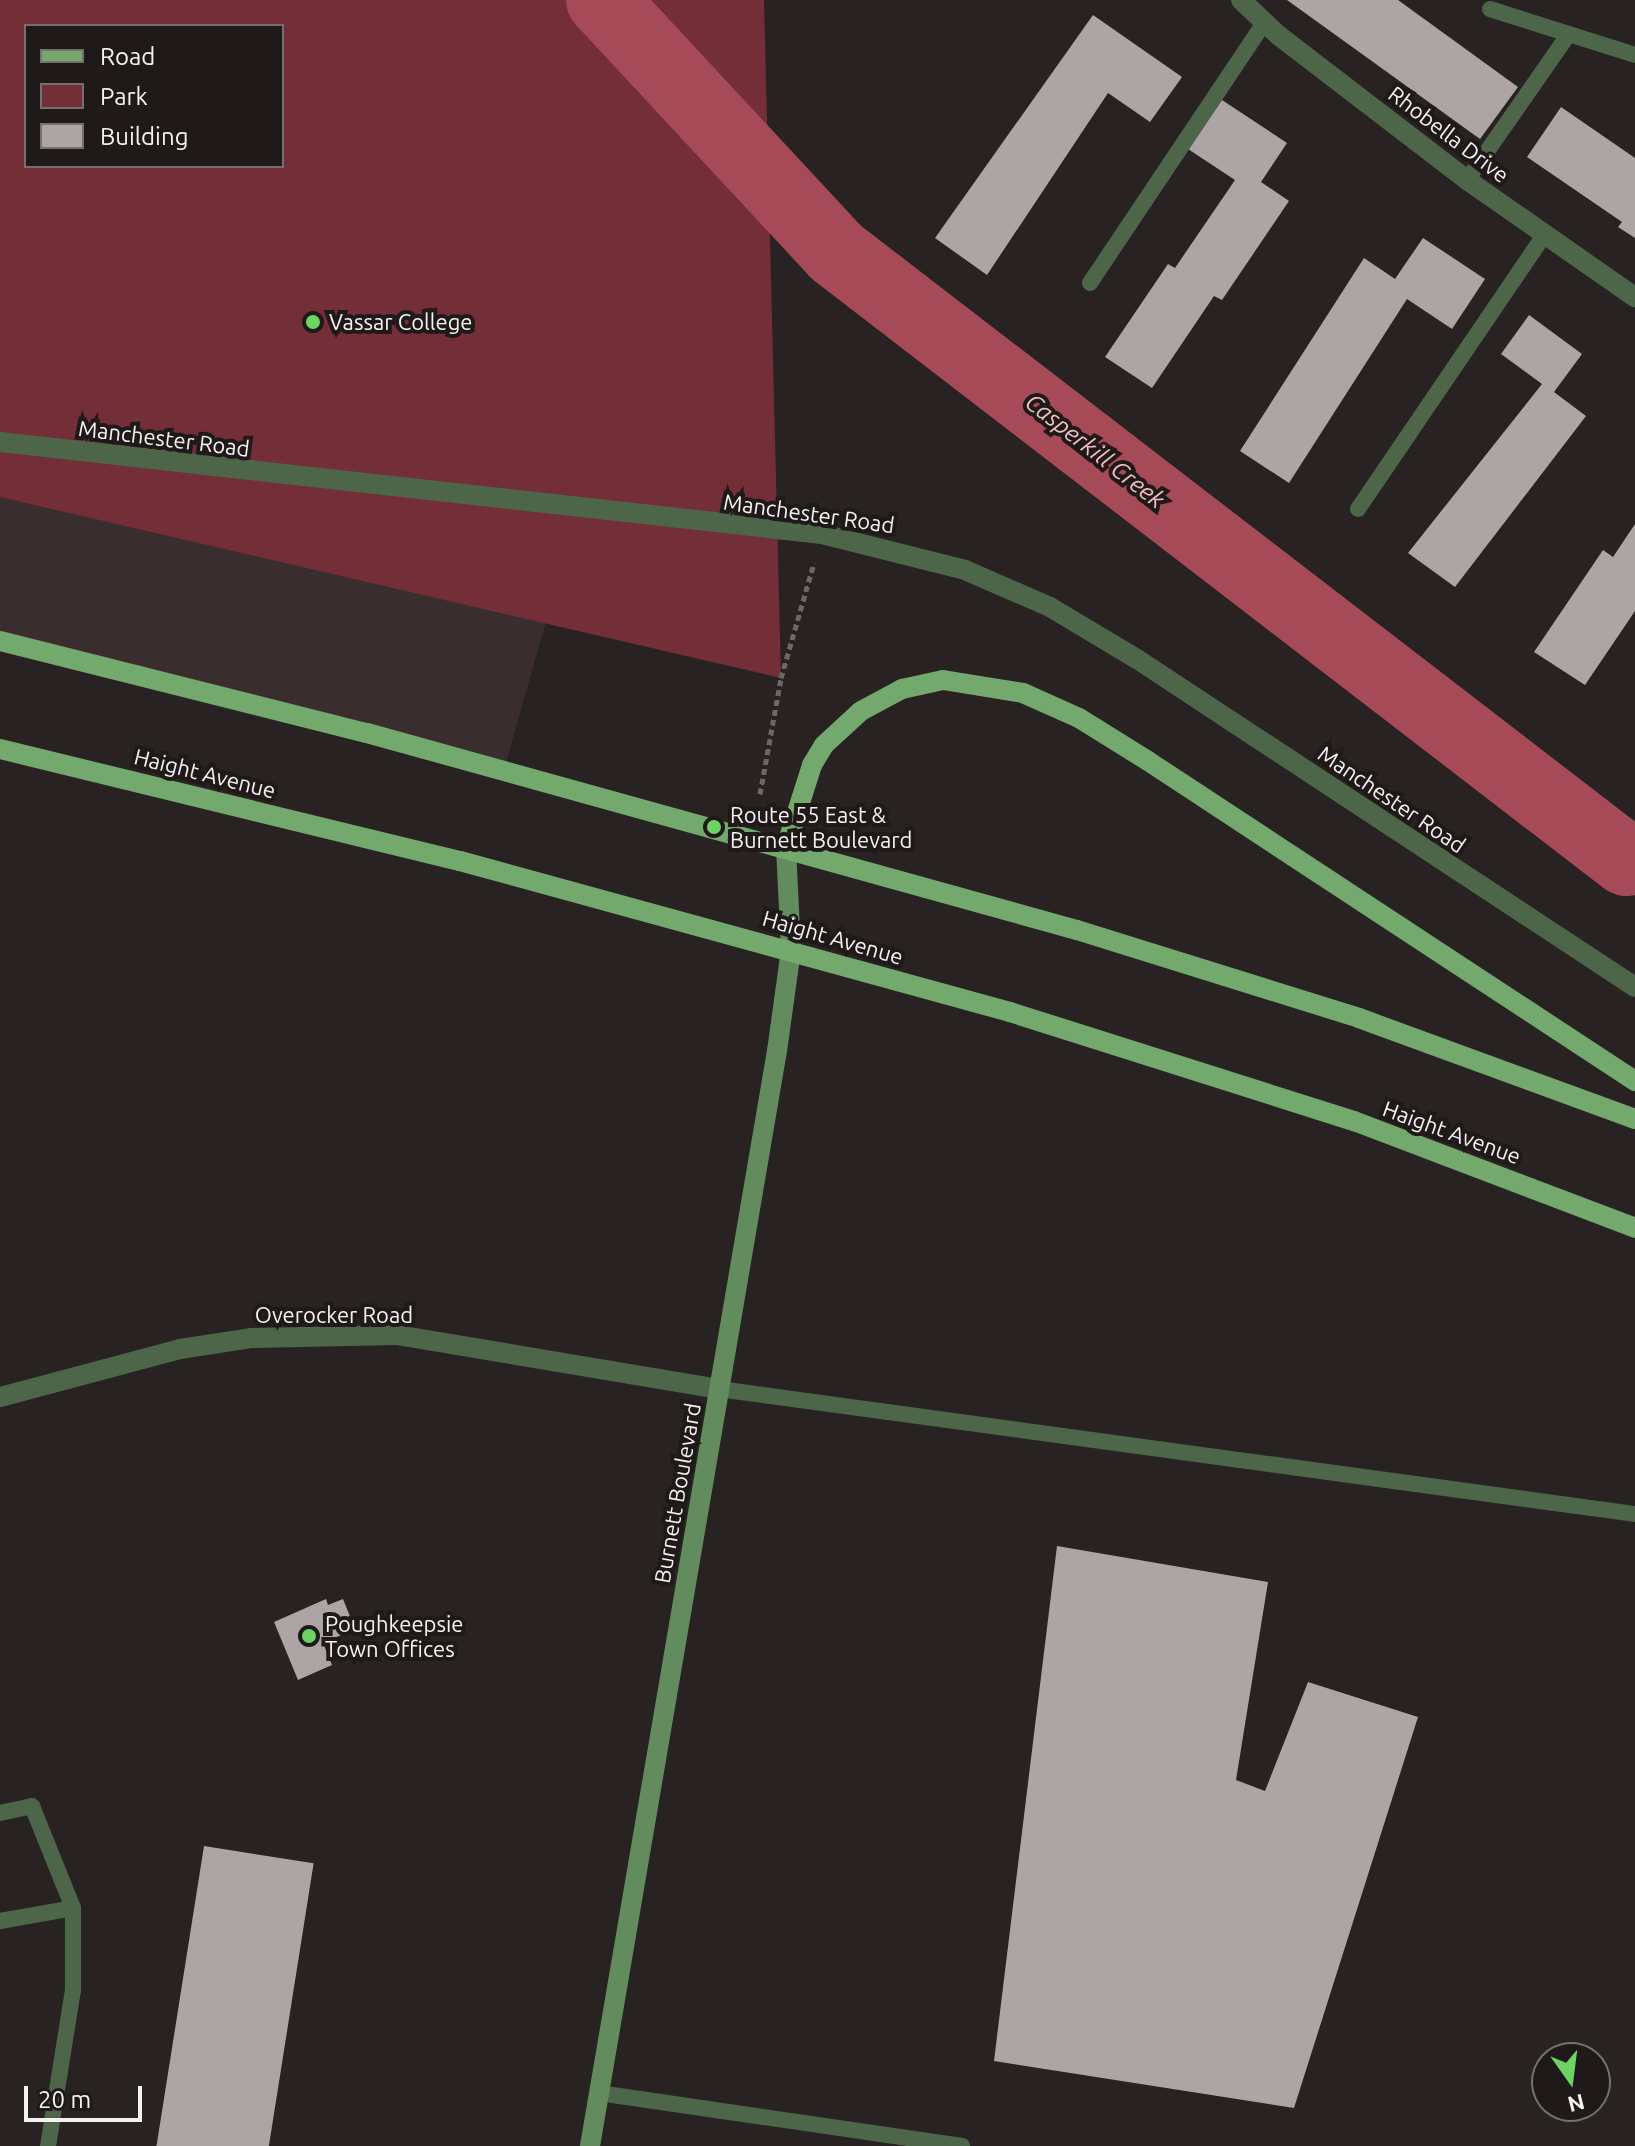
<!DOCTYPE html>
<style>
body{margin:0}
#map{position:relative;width:1635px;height:2146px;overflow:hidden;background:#292223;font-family:Ubuntu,sans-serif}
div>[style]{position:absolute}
.built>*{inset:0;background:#3a2d2e}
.green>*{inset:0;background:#732e38}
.river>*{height:72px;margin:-36px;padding:0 36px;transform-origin:36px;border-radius:36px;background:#a54a56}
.building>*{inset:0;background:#ada5a5;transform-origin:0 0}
.path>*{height:5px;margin-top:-2.5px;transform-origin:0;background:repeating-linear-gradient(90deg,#6c6667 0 6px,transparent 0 10px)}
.lane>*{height:16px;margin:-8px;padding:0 8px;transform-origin:8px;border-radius:8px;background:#4d664a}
.street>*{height:20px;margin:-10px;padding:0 10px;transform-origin:10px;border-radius:10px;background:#4d664a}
.secondary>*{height:20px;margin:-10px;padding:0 10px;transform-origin:10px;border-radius:10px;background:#638c5e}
.primary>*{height:20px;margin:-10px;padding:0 10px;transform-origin:10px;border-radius:10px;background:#74a96d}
.dots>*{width:22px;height:22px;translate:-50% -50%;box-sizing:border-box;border:4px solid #1f1919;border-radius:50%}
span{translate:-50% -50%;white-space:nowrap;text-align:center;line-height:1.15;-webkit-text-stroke:8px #1f1919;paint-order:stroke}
.street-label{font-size:22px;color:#f6f2f2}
.poi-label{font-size:22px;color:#f6f2f2}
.left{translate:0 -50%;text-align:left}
.water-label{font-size:24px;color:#f1bdc0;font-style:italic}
.legend{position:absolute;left:24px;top:24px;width:260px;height:144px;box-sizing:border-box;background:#1f1919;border:2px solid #757070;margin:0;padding:10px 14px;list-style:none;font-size:24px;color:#f6f2f2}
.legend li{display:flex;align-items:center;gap:16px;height:40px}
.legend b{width:40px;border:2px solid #757070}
.north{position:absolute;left:1531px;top:2042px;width:80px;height:80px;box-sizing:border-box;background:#1f1919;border:2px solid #757070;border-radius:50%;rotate:166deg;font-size:22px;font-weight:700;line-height:32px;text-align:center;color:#f6f2f2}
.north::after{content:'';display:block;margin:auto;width:28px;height:36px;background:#6dd362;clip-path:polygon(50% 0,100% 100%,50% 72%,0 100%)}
.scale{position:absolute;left:24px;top:2086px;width:118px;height:36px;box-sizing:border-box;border:4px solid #f6f2f2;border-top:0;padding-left:10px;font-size:24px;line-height:28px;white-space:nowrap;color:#f6f2f2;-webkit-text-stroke:6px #1f1919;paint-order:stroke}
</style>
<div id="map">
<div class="built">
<i style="clip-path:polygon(evenodd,0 0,710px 0,587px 477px,505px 766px,0 636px,0 0,26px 26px,282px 26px,282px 166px,26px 166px,26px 26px)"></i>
</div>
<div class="green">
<i style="clip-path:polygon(evenodd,0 0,764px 0,781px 678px,0 497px,0 0,26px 26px,282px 26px,282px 166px,26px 166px,26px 26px)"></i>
</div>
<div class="river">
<i style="left:602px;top:0;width:344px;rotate:47.1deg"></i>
<i style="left:836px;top:252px;width:997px;rotate:37.58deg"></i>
</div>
<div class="building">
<i style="clip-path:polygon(1287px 0,1398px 0,1518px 87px,1480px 139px)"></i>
<i style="clip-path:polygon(1093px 15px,1182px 77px,1150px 122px,1108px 93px,987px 275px,935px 238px)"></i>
<i style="clip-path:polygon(1222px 100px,1287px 143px,1261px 182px,1289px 201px,1222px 300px,1214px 296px,1152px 388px,1105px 357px,1168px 264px,1175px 268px,1235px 180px,1188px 149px)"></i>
<i style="clip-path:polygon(1561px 107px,1635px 158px,1635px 238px,1618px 227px,1622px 222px,1527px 157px)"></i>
<i style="clip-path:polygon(1423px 238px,1485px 279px,1452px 329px,1407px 299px,1289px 483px,1240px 451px,1364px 258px,1395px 279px)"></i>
<i style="clip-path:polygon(1529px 315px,1582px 354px,1554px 392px,1586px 416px,1455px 587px,1408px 553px,1542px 384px,1501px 354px)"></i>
<i style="clip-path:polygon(1635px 524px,1635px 611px,1585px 685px,1534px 652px,1603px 550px,1613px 557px)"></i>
<i style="clip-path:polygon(1057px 1546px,1268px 1582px,1236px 1780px,1265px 1791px,1308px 1682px,1418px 1717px,1294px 2108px,994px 2061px)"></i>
<i style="clip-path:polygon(326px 1599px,328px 1605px,343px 1599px,355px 1629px,323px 1643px,332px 1665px,298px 1680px,274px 1622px)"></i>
<i style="left:204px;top:1846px;width:111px;height:304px;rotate:9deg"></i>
</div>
<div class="path">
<i style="left:760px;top:794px;width:118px;rotate:-79.7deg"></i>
<i style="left:781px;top:678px;width:120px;rotate:-74deg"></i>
</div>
<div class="lane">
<i style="left:1490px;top:9px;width:152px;rotate:17.6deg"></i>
<i style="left:1467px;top:180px;width:178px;rotate:-55.1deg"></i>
<i style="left:1090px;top:283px;width:314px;rotate:-56.2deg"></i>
<i style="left:1358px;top:509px;width:333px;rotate:-55.8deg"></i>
<i style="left:719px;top:1389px;width:924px;rotate:7.77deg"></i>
<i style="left:0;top:1813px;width:33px;rotate:-12deg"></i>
<i style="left:32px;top:1806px;width:110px;rotate:68.1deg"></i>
<i style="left:0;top:1921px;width:74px;rotate:-10.1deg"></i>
<i style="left:73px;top:1908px;width:82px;rotate:90deg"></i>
<i style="left:73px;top:1990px;width:158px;rotate:99.1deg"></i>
<i style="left:599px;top:2093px;width:367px;rotate:8.3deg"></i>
</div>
<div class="street">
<i style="left:1241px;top:0;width:51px;rotate:43.4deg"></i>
<i style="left:1278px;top:35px;width:238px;rotate:37.5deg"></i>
<i style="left:1467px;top:180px;width:205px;rotate:34.9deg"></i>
<i style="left:0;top:442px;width:827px;rotate:6.39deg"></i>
<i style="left:822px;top:534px;width:147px;rotate:14.1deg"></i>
<i style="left:965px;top:570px;width:93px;rotate:23.5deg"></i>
<i style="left:1050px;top:607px;width:101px;rotate:30.9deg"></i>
<i style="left:1137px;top:659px;width:596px;rotate:33.37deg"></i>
<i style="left:0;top:1397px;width:186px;rotate:-14.9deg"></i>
<i style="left:180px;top:1349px;width:73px;rotate:-8.7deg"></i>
<i style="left:252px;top:1338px;width:145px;rotate:-1.2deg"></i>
<i style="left:397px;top:1335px;width:326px;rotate:9.5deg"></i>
</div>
<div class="secondary">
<i style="left:590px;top:2146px;width:1111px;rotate:-80.31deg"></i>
<i style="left:777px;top:1051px;width:102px;rotate:-82.1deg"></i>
<i style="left:791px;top:950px;width:103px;rotate:-92.8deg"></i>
</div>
<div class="primary">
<i style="left:0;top:641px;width:378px;rotate:14.1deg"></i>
<i style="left:367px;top:733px;width:737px;rotate:15.51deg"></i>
<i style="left:1077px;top:930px;width:295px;rotate:17.3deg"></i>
<i style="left:1359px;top:1018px;width:294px;rotate:20.1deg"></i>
<i style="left:0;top:749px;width:473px;rotate:13.7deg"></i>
<i style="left:460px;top:861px;width:570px;rotate:15.35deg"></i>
<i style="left:1010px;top:1012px;width:361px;rotate:17.6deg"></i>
<i style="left:1354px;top:1121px;width:301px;rotate:20.8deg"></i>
<i style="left:786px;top:847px;width:86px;rotate:-72.4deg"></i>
<i style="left:812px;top:765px;width:23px;rotate:-59deg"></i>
<i style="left:824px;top:745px;width:50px;rotate:-42.6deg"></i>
<i style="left:861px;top:711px;width:47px;rotate:-28.2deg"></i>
<i style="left:902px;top:689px;width:42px;rotate:-12.4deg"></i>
<i style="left:943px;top:680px;width:81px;rotate:9.2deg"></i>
<i style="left:1023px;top:693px;width:61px;rotate:24.1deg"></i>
<i style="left:1079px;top:718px;width:81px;rotate:31.9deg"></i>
<i style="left:1148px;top:761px;width:583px;rotate:33.31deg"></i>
</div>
<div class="dots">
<i style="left:313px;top:322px;background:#6dd362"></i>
<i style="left:714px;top:827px;background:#6dd362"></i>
<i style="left:309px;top:1636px;background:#6dd362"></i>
</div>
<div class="street-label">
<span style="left:1449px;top:134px;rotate:37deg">Rhobella Drive</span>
<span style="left:164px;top:438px;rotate:7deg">Manchester Road</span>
<span style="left:809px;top:513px;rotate:8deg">Manchester Road</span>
<span style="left:205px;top:773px;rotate:14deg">Haight Avenue</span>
<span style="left:1392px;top:799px;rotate:34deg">Manchester Road</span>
<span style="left:833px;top:937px;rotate:16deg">Haight Avenue</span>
<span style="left:1452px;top:1132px;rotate:20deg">Haight Avenue</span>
<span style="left:334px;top:1315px">Overocker Road</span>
<span style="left:677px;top:1493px;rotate:-80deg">Burnett Boulevard</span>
</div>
<div class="poi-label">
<span class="left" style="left:329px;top:322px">Vassar College</span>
<span class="left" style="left:730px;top:827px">Route 55 East &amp;<br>Burnett Boulevard</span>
<span class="left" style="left:325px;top:1636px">Poughkeepsie<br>Town Offices</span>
</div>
<div class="water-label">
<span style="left:1095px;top:451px;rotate:38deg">Casperkill Creek</span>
</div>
<ul class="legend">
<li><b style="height:10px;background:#74a96d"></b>Road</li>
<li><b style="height:22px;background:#732e38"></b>Park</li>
<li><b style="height:22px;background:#ada5a5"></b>Building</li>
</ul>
<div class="north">N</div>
<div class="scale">20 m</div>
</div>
